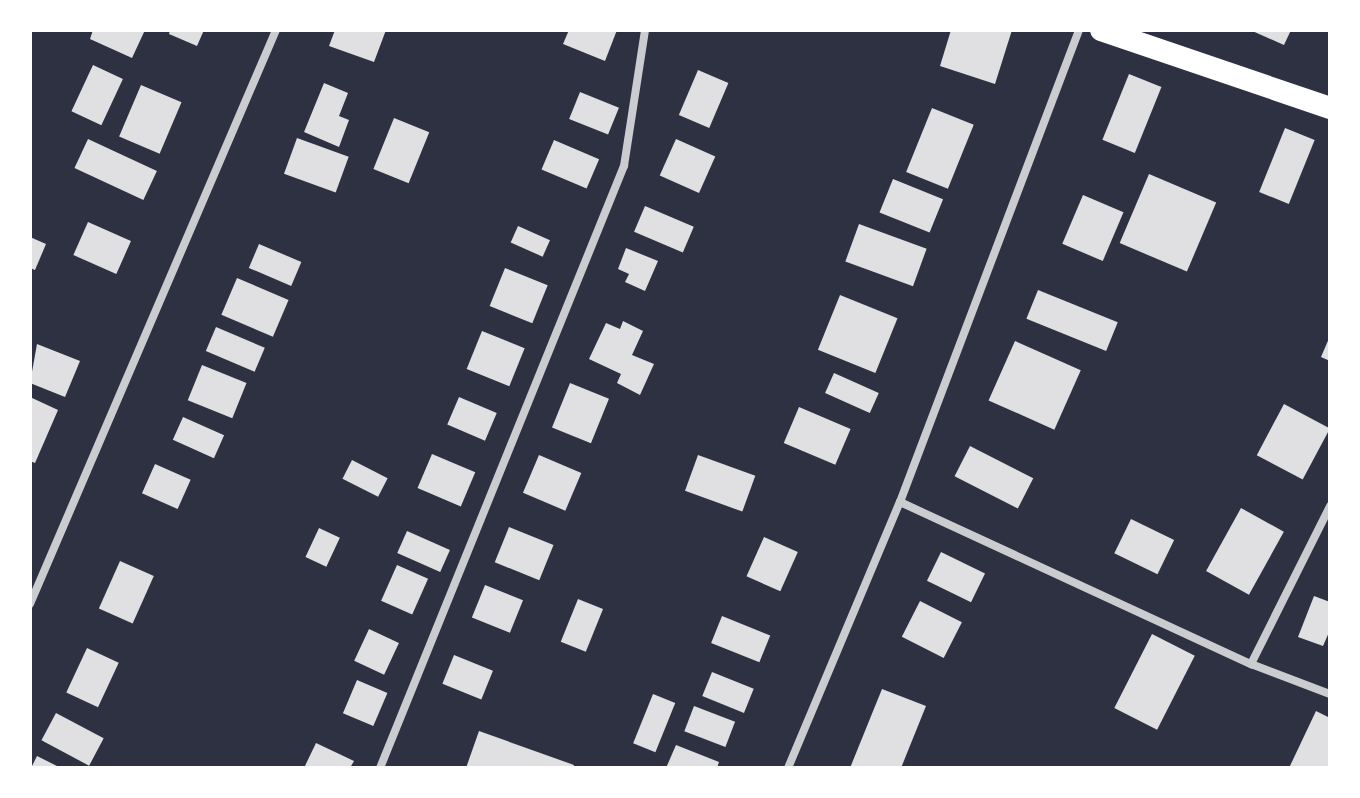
<!DOCTYPE html>
<style>
body{margin:0}
#map{position:relative;width:1360px;height:798px;overflow:hidden;background:#2d3142;font-family:Barlow,sans-serif}
div>[style]{position:absolute}
.building>*{inset:0;background:#e0e0e3;transform-origin:0 0}
.minor>*{height:8px;margin:-4px;padding:0 4px;transform-origin:4px;border-radius:4px;background:#caccd0}
.trunk>*{height:22px;margin:-11px;padding:0 11px;transform-origin:11px;border-radius:11px;background:#fff}
span{translate:-50% -50%;white-space:nowrap;text-align:center;line-height:1.15;-webkit-text-stroke:8px #fff;paint-order:stroke}
.frame{position:absolute;inset:0;border:32px solid #fff;pointer-events:none}
</style>
<div id="map">
<div class="building">
<i style="clip-path:polygon(93px 30px,145px 30px,132px 58px,90px 39px)"></i>
<i style="clip-path:polygon(170px 30px,204px 30px,197px 46px,169px 34px)"></i>
<i style="clip-path:polygon(335px 30px,386px 30px,374px 62px,329px 46px)"></i>
<i style="clip-path:polygon(569px 30px,617px 30px,605px 61px,563px 44px)"></i>
<i style="clip-path:polygon(951px 30px,1012px 30px,995px 84px,940px 66px)"></i>
<i style="clip-path:polygon(1250px 30px,1291px 30px,1284px 45px)"></i>
<i style="left:93px;top:65px;width:33px;height:51px;rotate:25deg"></i>
<i style="left:698px;top:70px;width:33px;height:49px;rotate:23deg"></i>
<i style="left:1129px;top:74px;width:35px;height:71px;rotate:22deg"></i>
<i style="clip-path:polygon(324px 83px,348px 93px,339px 116px,349px 120px,339px 147px,304px 132px)"></i>
<i style="left:141px;top:85px;width:44px;height:56px;rotate:23deg"></i>
<i style="left:580px;top:92px;width:42px;height:29px;rotate:22deg"></i>
<i style="left:932px;top:108px;width:45px;height:69px;rotate:22deg"></i>
<i style="left:394px;top:118px;width:38px;height:55px;rotate:22deg"></i>
<i style="left:1285px;top:128px;width:32px;height:69px;rotate:22deg"></i>
<i style="left:297px;top:138px;width:55px;height:38px;rotate:20deg"></i>
<i style="left:88px;top:139px;width:76px;height:32px;rotate:25deg"></i>
<i style="left:676px;top:139px;width:43px;height:40px;rotate:24deg"></i>
<i style="left:554px;top:140px;width:49px;height:32px;rotate:23deg"></i>
<i style="left:1149px;top:174px;width:73px;height:75px;rotate:23deg"></i>
<i style="left:893px;top:179px;width:54px;height:36px;rotate:22deg"></i>
<i style="left:1083px;top:195px;width:44px;height:53px;rotate:23deg"></i>
<i style="left:645px;top:206px;width:53px;height:28px;rotate:23deg"></i>
<i style="left:88px;top:222px;width:47px;height:36px;rotate:24deg"></i>
<i style="left:859px;top:224px;width:72px;height:40px;rotate:20deg"></i>
<i style="left:518px;top:226px;width:35px;height:18px;rotate:24deg"></i>
<i style="clip-path:polygon(30px 237px,46px 244px,35px 270px,30px 268px)"></i>
<i style="left:259px;top:244px;width:46px;height:26px;rotate:23deg"></i>
<i style="clip-path:polygon(626px 248px,658px 261px,645px 291px,625px 282px,629px 274px,618px 269px)"></i>
<i style="left:505px;top:268px;width:46px;height:41px;rotate:22deg"></i>
<i style="left:237px;top:278px;width:56px;height:40px;rotate:23deg"></i>
<i style="left:1038px;top:290px;width:86px;height:31px;rotate:22deg"></i>
<i style="left:840px;top:295px;width:62px;height:59px;rotate:22deg"></i>
<i style="clip-path:polygon(623px 321px,643px 331px,632px 355px,654px 364px,640px 395px,617px 383px,621px 374px,589px 359px,606px 323px,620px 329px)"></i>
<i style="left:216px;top:327px;width:53px;height:26px;rotate:23deg"></i>
<i style="left:482px;top:331px;width:46px;height:41px;rotate:22deg"></i>
<i style="clip-path:polygon(1330px 336px,1330px 361px,1321px 357px)"></i>
<i style="left:1015px;top:341px;width:72px;height:65px;rotate:24deg"></i>
<i style="clip-path:polygon(37px 344px,80px 361px,65px 397px,30px 383px)"></i>
<i style="left:202px;top:365px;width:48px;height:38px;rotate:22deg"></i>
<i style="left:834px;top:373px;width:49px;height:22px;rotate:24deg"></i>
<i style="left:570px;top:383px;width:42px;height:48px;rotate:22deg"></i>
<i style="clip-path:polygon(30px 397px,58px 410px,35px 463px,30px 461px)"></i>
<i style="left:459px;top:397px;width:41px;height:30px;rotate:23deg"></i>
<i style="left:1284px;top:404px;width:52px;height:58px;rotate:28deg"></i>
<i style="left:799px;top:407px;width:56px;height:39px;rotate:23deg"></i>
<i style="left:183px;top:417px;width:45px;height:25px;rotate:24deg"></i>
<i style="left:970px;top:446px;width:71px;height:34px;rotate:27deg"></i>
<i style="left:432px;top:454px;width:47px;height:37px;rotate:23deg"></i>
<i style="left:539px;top:455px;width:46px;height:41px;rotate:23deg"></i>
<i style="left:698px;top:455px;width:61px;height:38px;rotate:20deg"></i>
<i style="left:352px;top:460px;width:40px;height:21px;rotate:27deg"></i>
<i style="left:155px;top:464px;width:39px;height:32px;rotate:24deg"></i>
<i style="left:1241px;top:508px;width:49px;height:72px;rotate:29deg"></i>
<i style="left:1131px;top:519px;width:48px;height:38px;rotate:26deg"></i>
<i style="left:509px;top:527px;width:48px;height:38px;rotate:22deg"></i>
<i style="left:319px;top:528px;width:23px;height:32px;rotate:25deg"></i>
<i style="left:407px;top:531px;width:47px;height:24px;rotate:24deg"></i>
<i style="left:764px;top:537px;width:37px;height:43px;rotate:24deg"></i>
<i style="left:941px;top:552px;width:49px;height:32px;rotate:26deg"></i>
<i style="left:120px;top:561px;width:37px;height:52px;rotate:24deg"></i>
<i style="left:397px;top:565px;width:34px;height:39px;rotate:24deg"></i>
<i style="left:485px;top:585px;width:41px;height:35px;rotate:22deg"></i>
<i style="clip-path:polygon(1314px 596px,1330px 602px,1330px 630px,1323px 646px,1298px 637px)"></i>
<i style="left:578px;top:599px;width:27px;height:46px;rotate:22deg"></i>
<i style="left:920px;top:601px;width:47px;height:40px;rotate:27deg"></i>
<i style="left:722px;top:616px;width:52px;height:29px;rotate:22deg"></i>
<i style="left:369px;top:629px;width:33px;height:35px;rotate:25deg"></i>
<i style="left:1152px;top:634px;width:48px;height:83px;rotate:27deg"></i>
<i style="left:87px;top:648px;width:35px;height:49px;rotate:25deg"></i>
<i style="left:454px;top:655px;width:42px;height:31px;rotate:22deg"></i>
<i style="left:712px;top:672px;width:45px;height:26px;rotate:22deg"></i>
<i style="left:357px;top:680px;width:33px;height:36px;rotate:23deg"></i>
<i style="clip-path:polygon(882px 689px,926px 706px,901px 768px,850px 768px)"></i>
<i style="left:653px;top:694px;width:24px;height:53px;rotate:22deg"></i>
<i style="left:694px;top:706px;width:44px;height:27px;rotate:21deg"></i>
<i style="clip-path:polygon(1316px 711px,1330px 718px,1330px 768px,1289px 768px)"></i>
<i style="left:56px;top:713px;width:54px;height:31px;rotate:28deg"></i>
<i style="clip-path:polygon(479px 731px,574px 765px,573px 768px,466px 768px)"></i>
<i style="clip-path:polygon(316px 743px,354px 761px,350px 768px,304px 768px)"></i>
<i style="clip-path:polygon(676px 745px,719px 762px,717px 768px,666px 768px)"></i>
<i style="clip-path:polygon(37px 756px,61px 768px,31px 768px)"></i>
</div>
<div class="minor">
<i style="left:900px;top:502px;width:387px;rotate:24.8deg"></i>
<i style="left:1251px;top:664px;width:85px;rotate:20.8deg"></i>
<i style="left:30px;top:604px;width:624px;rotate:-66.8deg"></i>
<i style="left:1251px;top:664px;width:177px;rotate:-63.4deg"></i>
<i style="left:380px;top:768px;width:650px;rotate:-67.94deg"></i>
<i style="left:624px;top:166px;width:138px;rotate:-81.2deg"></i>
<i style="left:788px;top:768px;width:289px;rotate:-67.2deg"></i>
<i style="left:900px;top:502px;width:505px;rotate:-69.23deg"></i>
</div>
<div class="trunk">
<i style="left:1101px;top:30px;width:242px;rotate:18.8deg"></i>
</div>
<div class="frame"></div>
</div>
